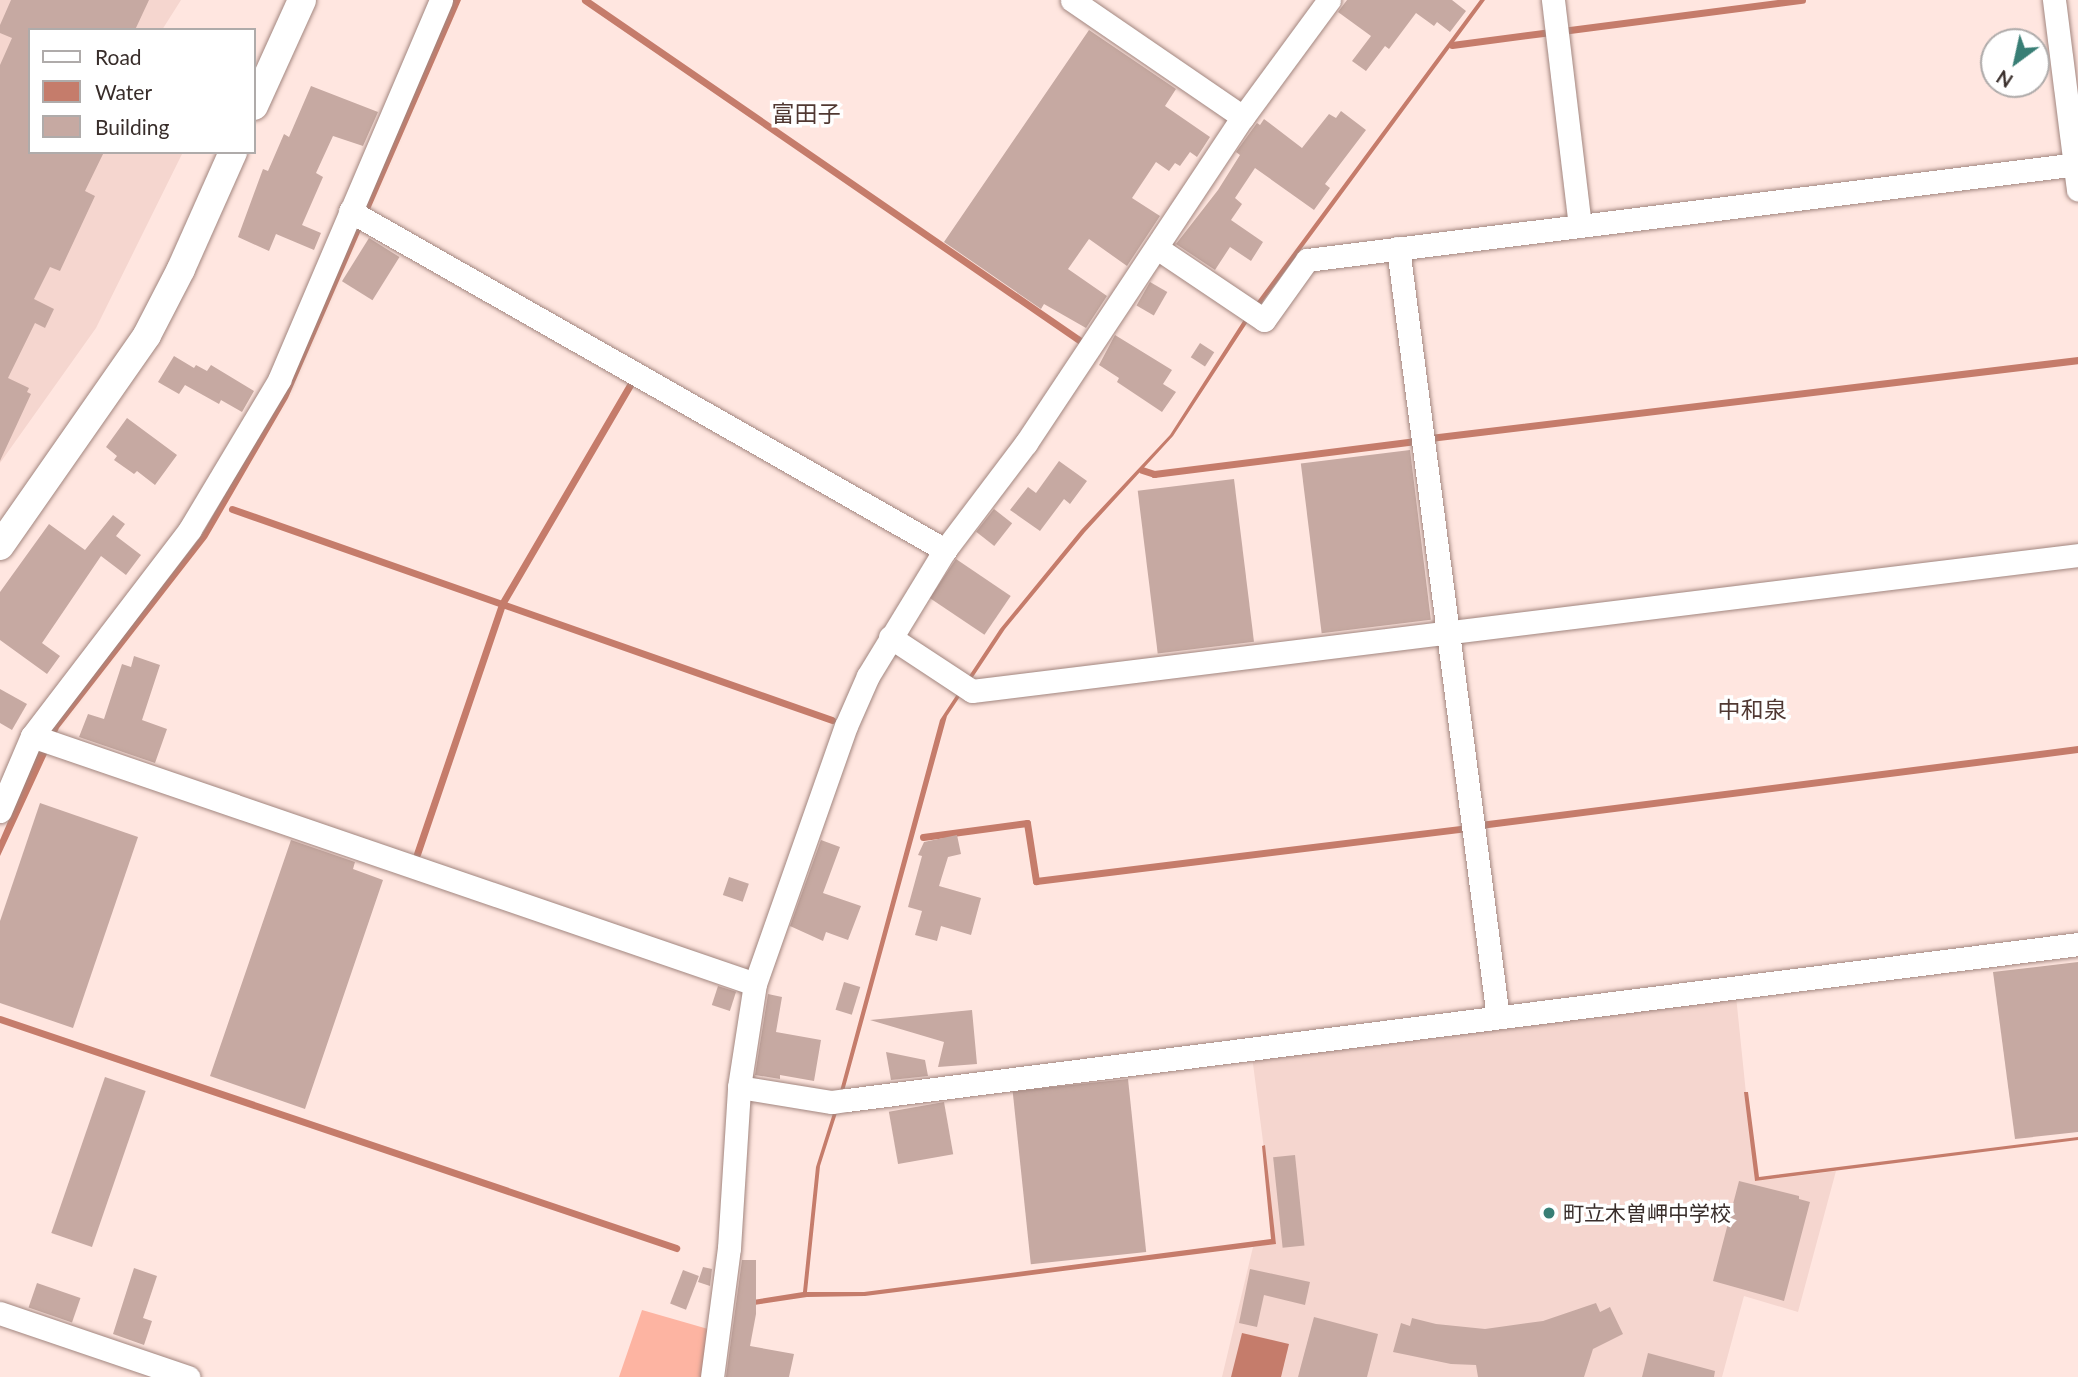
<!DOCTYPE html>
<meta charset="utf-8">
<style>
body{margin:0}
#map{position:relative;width:2078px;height:1377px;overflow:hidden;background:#ffe6e0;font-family:Lato,"Noto Sans JP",sans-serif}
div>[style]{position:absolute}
.built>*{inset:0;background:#f5d6cf}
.green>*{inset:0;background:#fdb4a2}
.water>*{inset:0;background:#c57c6b}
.stream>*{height:7px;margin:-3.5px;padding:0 3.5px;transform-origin:3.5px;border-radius:3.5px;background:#c57c6b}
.building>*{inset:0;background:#c6a9a2;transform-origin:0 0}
.roads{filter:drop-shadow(0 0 2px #a2867f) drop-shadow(0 0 2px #a2867f)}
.minor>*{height:23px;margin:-11.5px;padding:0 11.5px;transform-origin:11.5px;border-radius:11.5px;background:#fff}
.tertiary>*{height:28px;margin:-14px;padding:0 14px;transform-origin:14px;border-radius:14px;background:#fff}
.dots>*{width:19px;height:19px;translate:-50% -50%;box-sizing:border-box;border:4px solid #fff;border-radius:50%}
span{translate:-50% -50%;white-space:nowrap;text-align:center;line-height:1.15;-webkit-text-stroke:7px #fff;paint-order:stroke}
.poi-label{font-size:21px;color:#382d2a}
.left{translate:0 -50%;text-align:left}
.neighbourhood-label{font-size:23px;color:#503832}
.legend{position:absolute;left:28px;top:28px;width:228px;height:126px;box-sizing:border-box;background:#fff;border:2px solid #afabaa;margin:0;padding:9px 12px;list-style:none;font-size:21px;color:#382d2a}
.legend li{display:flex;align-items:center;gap:14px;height:35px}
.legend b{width:35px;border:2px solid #afabaa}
.north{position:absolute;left:1980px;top:28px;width:70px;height:70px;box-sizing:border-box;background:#fff;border:2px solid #afabaa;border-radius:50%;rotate:213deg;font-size:19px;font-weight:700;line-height:28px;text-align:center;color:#382d2a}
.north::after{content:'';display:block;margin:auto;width:24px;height:32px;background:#387e75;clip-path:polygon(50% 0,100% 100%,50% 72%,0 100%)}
</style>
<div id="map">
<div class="built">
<i style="clip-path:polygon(0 0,181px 0,162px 30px,30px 30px,30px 152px,183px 152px,96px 328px,0 463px)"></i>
<i style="clip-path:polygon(1736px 996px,1755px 1181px,1836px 1171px,1798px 1312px,1744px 1296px,1722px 1377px,1222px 1377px,1253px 1247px,1276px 1243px,1252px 1056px)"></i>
</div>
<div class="green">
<i style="clip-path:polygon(642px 1310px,708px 1329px,703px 1377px,619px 1377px)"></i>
</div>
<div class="water">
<i style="clip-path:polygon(453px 0,461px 0,288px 398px,207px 538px,59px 728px,0 856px,0 840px,38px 752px,54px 726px,201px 536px,282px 396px)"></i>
<i style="clip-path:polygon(1480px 0,1485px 0,1249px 320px,1173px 436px,1085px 532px,1005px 629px,947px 716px,844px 1091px,820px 1166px,807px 1292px,864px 1292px,1271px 1239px,1262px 1146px,1265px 1145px,1276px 1244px,865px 1296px,807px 1297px,741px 1307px,741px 1302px,803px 1292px,816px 1167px,840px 1091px,940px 720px,1000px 629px,1081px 530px,1170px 435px,1245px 318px)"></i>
<i style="clip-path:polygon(1744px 1092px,1748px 1092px,1759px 1177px,2078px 1137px,2078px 1140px,1755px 1181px)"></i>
<i style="clip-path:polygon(1242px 1333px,1289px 1344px,1281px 1377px,1231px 1377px)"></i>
</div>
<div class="stream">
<i style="left:585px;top:0;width:600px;rotate:34.54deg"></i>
<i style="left:1562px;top:31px;width:242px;rotate:-7.4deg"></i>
<i style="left:1452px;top:45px;width:100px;rotate:-7.5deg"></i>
<i style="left:1430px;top:438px;width:653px;rotate:-6.86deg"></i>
<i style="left:1142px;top:470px;width:13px;rotate:18deg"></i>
<i style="left:1154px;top:474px;width:264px;rotate:-7.2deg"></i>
<i style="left:232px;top:509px;width:636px;rotate:19.38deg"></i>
<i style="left:1480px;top:825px;width:603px;rotate:-7.24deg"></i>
<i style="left:923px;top:837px;width:105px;rotate:-7.7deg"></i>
<i style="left:1027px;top:823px;width:59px;rotate:81.2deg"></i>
<i style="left:1036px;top:881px;width:432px;rotate:-7deg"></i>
<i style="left:417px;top:854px;width:264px;rotate:-71.2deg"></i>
<i style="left:502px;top:604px;width:256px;rotate:-59.7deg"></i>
<i style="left:0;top:1019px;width:714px;rotate:18.71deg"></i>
</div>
<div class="building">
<i style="clip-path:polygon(11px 0,149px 0,135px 30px,30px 30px,30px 152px,104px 152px,85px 191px,95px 196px,60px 271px,50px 267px,34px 299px,54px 309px,45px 328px,35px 323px,8px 378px,29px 388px,27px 392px,31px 394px,0 461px,0 65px,12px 38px,0 33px,0 25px)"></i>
<i style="clip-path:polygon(1347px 0,1452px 0,1466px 11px,1450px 32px,1437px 22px,1434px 26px,1416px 13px,1389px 49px,1385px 46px,1366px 71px,1352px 61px,1371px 36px,1338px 12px)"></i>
<i style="clip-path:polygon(1089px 30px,1176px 89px,1165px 106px,1210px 137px,1197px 157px,1190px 152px,1180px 166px,1175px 163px,1169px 171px,1156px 162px,1132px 198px,1160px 216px,1127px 266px,1089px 239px,1068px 269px,1107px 296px,1086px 328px,1044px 304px,1041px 309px,944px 242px)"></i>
<i style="clip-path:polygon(311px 86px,378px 112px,363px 146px,333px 136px,316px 173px,323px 177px,302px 225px,321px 233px,314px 250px,276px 234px,269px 251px,238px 237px,263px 169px,268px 171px,284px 134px,289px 137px)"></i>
<i style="clip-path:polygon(1341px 111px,1366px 130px,1325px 184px,1330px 188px,1314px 210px,1255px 168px,1235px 198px,1242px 204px,1231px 220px,1263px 242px,1251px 261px,1230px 247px,1215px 270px,1176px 244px,1218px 190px,1240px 155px,1236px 152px,1257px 123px,1260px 125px,1264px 119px,1302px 148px,1329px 114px,1336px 118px)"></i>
<i style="left:369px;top:238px;width:36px;height:51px;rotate:32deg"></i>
<i style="left:1150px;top:282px;width:20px;height:27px;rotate:30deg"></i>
<i style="clip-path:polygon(1115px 335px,1172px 370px,1163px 384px,1176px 392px,1162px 412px,1117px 382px,1119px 378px,1099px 365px)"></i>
<i style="left:1200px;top:343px;width:17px;height:17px;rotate:33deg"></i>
<i style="clip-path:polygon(174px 356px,194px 368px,196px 365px,207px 371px,211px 365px,254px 391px,242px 412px,221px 400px,219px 404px,185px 385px,179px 394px,158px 382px)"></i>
<i style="clip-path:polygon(127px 418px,177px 455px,155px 485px,137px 471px,134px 474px,114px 460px,117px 456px,106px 447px)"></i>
<i style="left:1410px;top:450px;width:171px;height:110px;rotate:83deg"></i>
<i style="clip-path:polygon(1059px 461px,1087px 481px,1070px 504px,1064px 499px,1040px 531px,1010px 510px,1028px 487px,1036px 493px)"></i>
<i style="left:1234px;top:479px;width:164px;height:97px;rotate:83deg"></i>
<i style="left:994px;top:509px;width:23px;height:29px;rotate:38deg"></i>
<i style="clip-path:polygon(113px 515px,125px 524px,116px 536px,141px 555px,126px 575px,101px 556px,42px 643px,60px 656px,47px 674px,0 640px,0 592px,49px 524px,85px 550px)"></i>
<i style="left:956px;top:559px;width:66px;height:47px;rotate:34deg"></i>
<i style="clip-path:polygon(134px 656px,160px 665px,142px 720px,167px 729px,155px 763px,79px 737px,88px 714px,104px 719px,122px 664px,131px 667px)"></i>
<i style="clip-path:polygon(0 689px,27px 704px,12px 730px,0 723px)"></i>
<i style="clip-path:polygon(40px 803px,138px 837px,73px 1028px,0 1003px,0 921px)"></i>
<i style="clip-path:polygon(957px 835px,961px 854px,948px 857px,939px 886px,981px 898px,971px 935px,941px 926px,937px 941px,915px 935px,922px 911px,908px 907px,922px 856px,918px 855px,924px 842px)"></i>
<i style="clip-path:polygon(291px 840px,355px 862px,353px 869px,383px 880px,305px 1109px,210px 1076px)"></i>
<i style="clip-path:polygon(821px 840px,840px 847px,823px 893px,861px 906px,848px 940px,826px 932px,823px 941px,790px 926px)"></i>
<i style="left:729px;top:877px;width:21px;height:19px;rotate:19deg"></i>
<i style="clip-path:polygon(2078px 962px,2078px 1132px,2015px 1139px,1993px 972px)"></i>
<i style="left:844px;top:982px;width:17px;height:29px;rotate:17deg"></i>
<i style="left:718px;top:986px;width:19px;height:20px;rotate:18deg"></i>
<i style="clip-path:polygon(768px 994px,782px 997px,776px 1032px,821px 1040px,814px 1081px,780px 1075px,780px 1079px,755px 1075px)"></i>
<i style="clip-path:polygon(972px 1010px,977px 1064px,938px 1067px,944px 1042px,870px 1020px)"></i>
<i style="clip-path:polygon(886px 1052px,925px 1060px,928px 1076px,891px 1080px)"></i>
<i style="left:105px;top:1077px;width:43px;height:165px;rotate:19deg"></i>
<i style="left:1128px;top:1079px;width:174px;height:116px;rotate:84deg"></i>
<i style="left:944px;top:1102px;width:53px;height:56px;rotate:80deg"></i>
<i style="left:1295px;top:1155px;width:91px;height:22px;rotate:84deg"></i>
<i style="clip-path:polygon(1739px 1181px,1799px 1196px,1799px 1199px,1810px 1202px,1784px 1301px,1713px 1281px)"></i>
<i style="clip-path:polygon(742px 1260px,756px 1260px,756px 1314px,750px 1346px,794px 1354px,789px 1377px,726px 1377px)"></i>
<i style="clip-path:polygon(703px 1267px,712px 1269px,710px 1286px,698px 1282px)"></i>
<i style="clip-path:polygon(134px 1268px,157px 1276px,143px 1318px,152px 1321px,144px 1345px,113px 1334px)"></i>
<i style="clip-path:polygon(1250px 1269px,1310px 1282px,1305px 1305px,1264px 1295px,1257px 1327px,1239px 1323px)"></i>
<i style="left:683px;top:1270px;width:17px;height:36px;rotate:21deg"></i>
<i style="left:37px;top:1283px;width:46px;height:26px;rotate:19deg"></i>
<i style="clip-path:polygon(1596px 1303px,1600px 1312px,1610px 1307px,1623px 1334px,1593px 1349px,1584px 1377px,1478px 1377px,1476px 1365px,1451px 1364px,1393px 1352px,1401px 1323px,1410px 1326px,1412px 1318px,1436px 1324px,1485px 1329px,1543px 1321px)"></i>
<i style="clip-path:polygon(1314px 1317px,1378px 1334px,1367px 1377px,1298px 1377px)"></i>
<i style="clip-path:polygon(1648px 1353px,1715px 1371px,1714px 1377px,1642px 1377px)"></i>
</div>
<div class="roads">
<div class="minor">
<i style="left:1072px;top:0;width:207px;rotate:34.4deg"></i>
<i style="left:1553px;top:0;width:227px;rotate:83.2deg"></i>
<i style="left:2054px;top:0;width:191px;rotate:82.8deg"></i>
<i style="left:350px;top:211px;width:685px;rotate:29.67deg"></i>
<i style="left:1157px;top:248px;width:129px;rotate:33.9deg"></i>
<i style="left:1264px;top:320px;width:74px;rotate:-54.4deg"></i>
<i style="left:1307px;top:260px;width:777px;rotate:-7.1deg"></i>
<i style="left:1398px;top:248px;width:776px;rotate:82.6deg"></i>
<i style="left:890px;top:637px;width:98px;rotate:33.4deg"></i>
<i style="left:972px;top:691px;width:1114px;rotate:-7.01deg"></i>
<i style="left:32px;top:736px;width:764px;rotate:18.93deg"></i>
<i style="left:0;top:811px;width:82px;rotate:-66.9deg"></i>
<i style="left:32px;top:736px;width:260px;rotate:-52.6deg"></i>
<i style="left:190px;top:529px;width:174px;rotate:-59.1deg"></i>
<i style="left:279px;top:380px;width:413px;rotate:-66.9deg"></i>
<i style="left:739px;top:1087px;width:94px;rotate:9.2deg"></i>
<i style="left:832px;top:1102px;width:15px;rotate:-8deg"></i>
<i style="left:847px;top:1100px;width:1241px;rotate:-7.22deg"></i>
<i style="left:0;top:1313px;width:199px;rotate:18.8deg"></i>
<i style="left:712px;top:1377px;width:130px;rotate:-82.5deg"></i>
<i style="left:729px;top:1248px;width:161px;rotate:-86.4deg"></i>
<i style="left:739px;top:1087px;width:104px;rotate:-81.2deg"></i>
<i style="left:755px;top:984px;width:274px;rotate:-70.6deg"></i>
<i style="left:846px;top:726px;width:55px;rotate:-66.3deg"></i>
<i style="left:868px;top:676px;width:148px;rotate:-58.6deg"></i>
<i style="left:945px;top:550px;width:134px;rotate:-52.9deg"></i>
<i style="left:1026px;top:443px;width:392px;rotate:-56.4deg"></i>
<i style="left:1243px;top:117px;width:145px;rotate:-53.7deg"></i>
</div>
<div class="tertiary">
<i style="left:254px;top:106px;width:116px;rotate:-65.6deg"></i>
<i style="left:0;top:546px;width:257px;rotate:-55.1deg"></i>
<i style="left:147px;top:335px;width:74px;rotate:-62.7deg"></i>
<i style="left:181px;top:269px;width:128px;rotate:-66deg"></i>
</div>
</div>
<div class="dots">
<i style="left:1549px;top:1213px;background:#387e75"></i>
</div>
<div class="poi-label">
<span class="left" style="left:1563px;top:1213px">町立木曽岬中学校</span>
</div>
<div class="neighbourhood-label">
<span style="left:806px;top:113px">富田子</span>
<span style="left:1752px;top:709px">中和泉</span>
</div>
<ul class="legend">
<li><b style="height:9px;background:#fff"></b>Road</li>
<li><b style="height:19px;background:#c57c6b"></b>Water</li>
<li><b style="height:19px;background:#c6a9a2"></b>Building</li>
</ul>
<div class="north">N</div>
</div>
